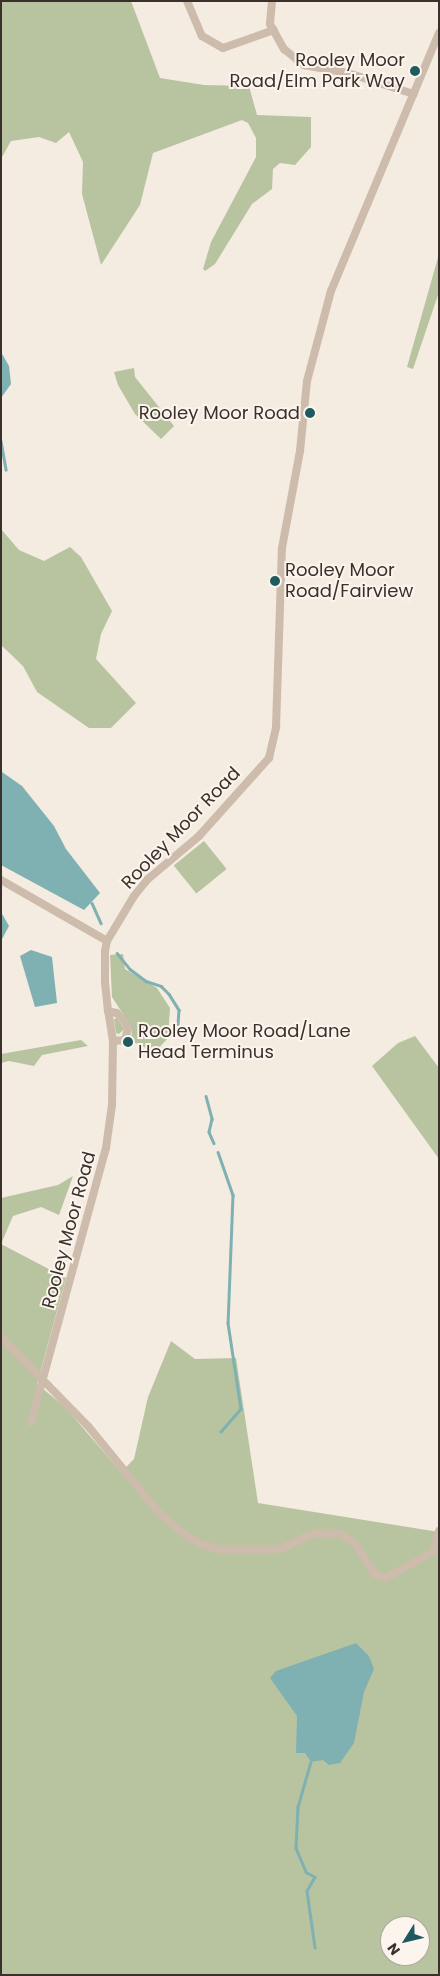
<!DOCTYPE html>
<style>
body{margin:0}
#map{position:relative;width:440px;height:1976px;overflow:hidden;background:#f4ebe1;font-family:Poppins,sans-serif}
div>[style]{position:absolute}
.green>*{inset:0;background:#b8c4a0;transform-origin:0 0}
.water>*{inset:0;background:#7fb0b2}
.stream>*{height:2.5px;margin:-1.25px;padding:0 1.25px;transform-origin:1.25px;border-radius:1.25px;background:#7fb0b2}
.street>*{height:8px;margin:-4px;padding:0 4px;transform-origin:4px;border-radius:4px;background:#cdbbac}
.dots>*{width:14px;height:14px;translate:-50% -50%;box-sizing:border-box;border:2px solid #fbf5ee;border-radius:50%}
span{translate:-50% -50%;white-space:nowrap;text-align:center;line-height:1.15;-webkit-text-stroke:4px #fbf5ee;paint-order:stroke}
.poi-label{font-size:18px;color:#3b302b}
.right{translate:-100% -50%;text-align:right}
.left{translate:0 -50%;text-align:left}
.street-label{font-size:18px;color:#3b302b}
.frame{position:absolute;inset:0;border:2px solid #3b302b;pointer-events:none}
.north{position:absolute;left:380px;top:1916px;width:50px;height:50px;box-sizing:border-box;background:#fbf5ee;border:1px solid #aea6a0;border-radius:50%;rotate:234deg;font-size:14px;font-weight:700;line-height:20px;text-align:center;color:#3b302b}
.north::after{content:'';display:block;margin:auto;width:18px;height:22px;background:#1f5a5e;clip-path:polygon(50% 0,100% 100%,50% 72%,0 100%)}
</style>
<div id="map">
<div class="green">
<i style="clip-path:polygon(1px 1px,131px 1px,160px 78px,204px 85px,249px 86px,257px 115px,311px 117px,311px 147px,295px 165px,280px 163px,273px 169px,272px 189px,252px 204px,215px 264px,205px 271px,203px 269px,211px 242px,256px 157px,256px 138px,248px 123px,242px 120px,153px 153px,140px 205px,101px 265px,82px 194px,83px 162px,69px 132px,56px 143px,39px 137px,11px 141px,1px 159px)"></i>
<i style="clip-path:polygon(439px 254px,439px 292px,413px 369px,407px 367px)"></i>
<i style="clip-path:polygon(134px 368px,135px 377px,174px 426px,161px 439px,135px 414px,118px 385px,114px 372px)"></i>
<i style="clip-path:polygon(1px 529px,19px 550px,44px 561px,70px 547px,81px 557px,112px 611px,101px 634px,96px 659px,136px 703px,111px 728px,89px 728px,37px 692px,23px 666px,1px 645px)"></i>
<i style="left:204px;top:841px;width:36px;height:39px;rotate:51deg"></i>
<i style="clip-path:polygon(123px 954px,125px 969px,157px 988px,170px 1008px,168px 1038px,155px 1052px,131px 1041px,132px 1028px,112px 997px,110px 955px)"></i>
<i style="clip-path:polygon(117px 1018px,124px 1029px,119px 1034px,116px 1033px,114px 1019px)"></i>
<i style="clip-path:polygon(415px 1036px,439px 1068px,439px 1159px,372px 1066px,398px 1043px)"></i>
<i style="clip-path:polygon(81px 1040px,88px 1046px,42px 1055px,34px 1066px,9px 1061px,1px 1063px,1px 1054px)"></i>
<i style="clip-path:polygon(evenodd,73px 1176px,59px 1215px,41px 1207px,13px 1216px,1px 1244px,66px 1278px,37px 1384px,65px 1407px,121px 1472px,134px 1459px,148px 1397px,171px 1341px,195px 1359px,236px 1358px,258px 1503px,439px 1532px,439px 1975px,1px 1975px,1px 1198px,58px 1185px,73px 1176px,390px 1926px,420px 1926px,420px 1956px,390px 1956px,390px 1926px)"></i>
</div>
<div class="water">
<i style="clip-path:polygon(1px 352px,9px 366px,11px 384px,1px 398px)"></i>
<i style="clip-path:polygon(2px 772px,22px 786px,54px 826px,66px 849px,100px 893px,84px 910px,1px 865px)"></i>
<i style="clip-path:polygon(1px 912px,9px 926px,1px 941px)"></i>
<i style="clip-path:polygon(31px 950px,52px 957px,57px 1003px,35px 1007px,20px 956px)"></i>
<i style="clip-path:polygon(356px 1643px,369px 1656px,374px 1669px,364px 1692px,354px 1743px,340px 1763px,329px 1765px,323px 1760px,311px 1762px,305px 1753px,296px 1753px,297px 1716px,270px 1678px,276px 1671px)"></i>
</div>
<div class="stream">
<i style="left:1px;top:441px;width:29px;rotate:80deg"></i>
<i style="left:92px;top:903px;width:22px;rotate:66deg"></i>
<i style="left:117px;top:953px;width:21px;rotate:51deg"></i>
<i style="left:130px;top:969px;width:20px;rotate:37deg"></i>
<i style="left:146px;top:981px;width:16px;rotate:18deg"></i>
<i style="left:161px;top:986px;width:11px;rotate:45deg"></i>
<i style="left:169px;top:994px;width:19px;rotate:58deg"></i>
<i style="left:179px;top:1010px;width:14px;rotate:94deg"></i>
<i style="left:206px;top:1096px;width:24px;rotate:75deg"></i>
<i style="left:212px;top:1119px;width:13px;rotate:103deg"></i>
<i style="left:209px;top:1132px;width:12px;rotate:66deg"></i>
<i style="left:218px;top:1152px;width:46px;rotate:70.8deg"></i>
<i style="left:233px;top:1195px;width:128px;rotate:92.2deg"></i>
<i style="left:228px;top:1323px;width:87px;rotate:81.4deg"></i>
<i style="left:241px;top:1409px;width:30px;rotate:131deg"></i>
<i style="left:311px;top:1762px;width:47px;rotate:106.1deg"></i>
<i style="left:298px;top:1807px;width:41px;rotate:92.8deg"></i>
<i style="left:296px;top:1848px;width:26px;rotate:67deg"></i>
<i style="left:306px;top:1872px;width:10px;rotate:29deg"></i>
<i style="left:315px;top:1877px;width:16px;rotate:120deg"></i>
<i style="left:307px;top:1891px;width:57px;rotate:81.9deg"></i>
</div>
<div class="street">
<i style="left:187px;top:1px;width:38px;rotate:67deg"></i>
<i style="left:202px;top:36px;width:24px;rotate:30deg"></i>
<i style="left:223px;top:48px;width:54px;rotate:-19.4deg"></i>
<i style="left:272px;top:1px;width:23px;rotate:95deg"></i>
<i style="left:270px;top:24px;width:29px;rotate:61deg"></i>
<i style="left:284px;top:49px;width:26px;rotate:39deg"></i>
<i style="left:304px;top:65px;width:45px;rotate:10.3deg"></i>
<i style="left:348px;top:73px;width:69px;rotate:17.7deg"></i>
<i style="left:1px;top:880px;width:122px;rotate:29.9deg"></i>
<i style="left:108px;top:1011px;width:9px;rotate:13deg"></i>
<i style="left:117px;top:1013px;width:11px;rotate:49deg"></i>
<i style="left:124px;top:1021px;width:8px;rotate:60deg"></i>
<i style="left:128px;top:1028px;width:12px;rotate:104deg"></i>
<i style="left:125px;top:1040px;width:12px;rotate:175deg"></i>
<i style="left:113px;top:1041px;width:30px;rotate:-99deg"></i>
<i style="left:108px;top:1011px;width:30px;rotate:-96deg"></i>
<i style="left:105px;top:981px;width:30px;rotate:-90deg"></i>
<i style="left:105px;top:951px;width:10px;rotate:-79deg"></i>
<i style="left:107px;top:941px;width:52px;rotate:-59deg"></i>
<i style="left:134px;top:896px;width:22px;rotate:-51deg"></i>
<i style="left:148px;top:879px;width:67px;rotate:-40.1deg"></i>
<i style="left:199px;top:836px;width:105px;rotate:-48.1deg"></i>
<i style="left:269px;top:758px;width:32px;rotate:-77deg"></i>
<i style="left:276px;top:727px;width:179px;rotate:-88.1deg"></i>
<i style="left:282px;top:548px;width:99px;rotate:-79.5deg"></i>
<i style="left:300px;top:451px;width:70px;rotate:-84.3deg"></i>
<i style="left:307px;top:381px;width:93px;rotate:-75.1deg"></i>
<i style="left:331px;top:291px;width:280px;rotate:-67.3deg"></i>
<i style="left:1px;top:1337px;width:124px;rotate:45.7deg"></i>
<i style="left:88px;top:1426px;width:112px;rotate:50.8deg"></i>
<i style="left:159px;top:1513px;width:38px;rotate:40deg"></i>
<i style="left:188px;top:1537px;width:17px;rotate:28deg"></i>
<i style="left:203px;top:1545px;width:16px;rotate:15deg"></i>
<i style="left:218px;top:1549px;width:62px"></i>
<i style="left:280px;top:1549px;width:38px;rotate:-25deg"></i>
<i style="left:315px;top:1533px;width:24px"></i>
<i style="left:339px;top:1533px;width:19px;rotate:32deg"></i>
<i style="left:355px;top:1543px;width:36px;rotate:58deg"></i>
<i style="left:374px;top:1573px;width:12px;rotate:24deg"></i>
<i style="left:385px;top:1578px;width:55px;rotate:-28.4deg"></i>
<i style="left:433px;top:1552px;width:22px;rotate:-74deg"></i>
<i style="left:31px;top:1422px;width:284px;rotate:-74.7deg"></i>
<i style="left:106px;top:1148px;width:43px;rotate:-82.1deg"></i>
<i style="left:112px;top:1105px;width:64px;rotate:-89.1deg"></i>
</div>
<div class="dots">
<i style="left:415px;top:71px;background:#1f5a5e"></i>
<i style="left:310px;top:413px;background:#1f5a5e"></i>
<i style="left:275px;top:581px;background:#1f5a5e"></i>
<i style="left:128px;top:1042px;background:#1f5a5e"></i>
</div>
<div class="poi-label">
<span class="right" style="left:405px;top:71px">Rooley Moor<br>Road/Elm Park Way</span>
<span class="right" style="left:300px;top:413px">Rooley Moor Road</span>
<span class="left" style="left:285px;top:581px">Rooley Moor<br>Road/Fairview</span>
<span class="left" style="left:138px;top:1042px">Rooley Moor Road/Lane<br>Head Terminus</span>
</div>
<div class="street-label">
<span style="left:181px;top:828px;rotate:-46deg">Rooley Moor Road</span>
<span style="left:69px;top:1230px;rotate:-75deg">Rooley Moor Road</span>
</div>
<div class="frame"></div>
<div class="north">N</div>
</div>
